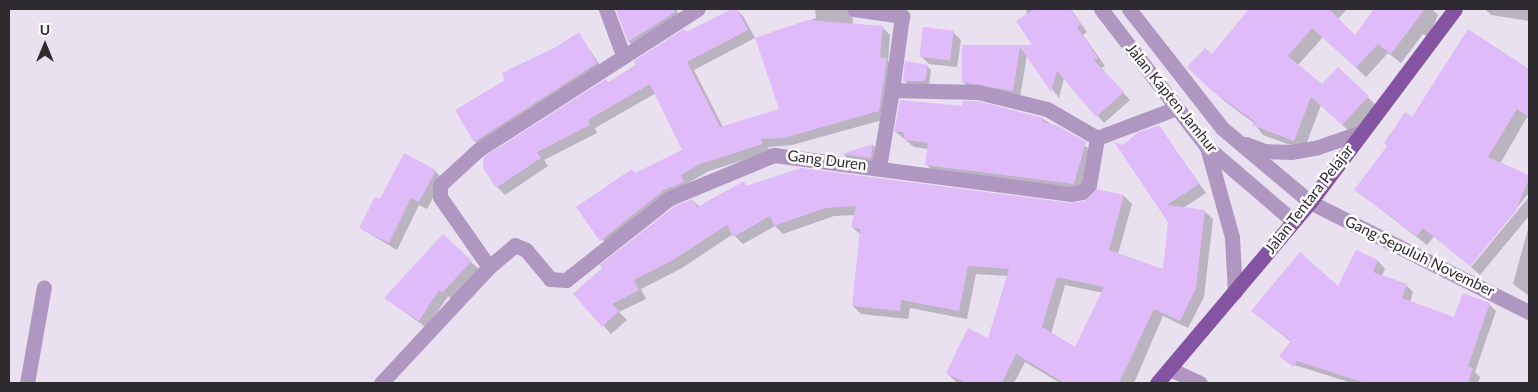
<!DOCTYPE html>
<style>
body{margin:0}
#map{position:relative;width:1538px;height:392px;overflow:hidden;background:#e9e0f0;font-family:Lato,sans-serif}
div>[style]{position:absolute}
.shadow>*{inset:0;background:#0003}
.building>*{inset:0;background:#e0bbf9;transform-origin:0 0}
.minor>*{height:15px;margin:-7.5px;padding:0 7.5px;transform-origin:7.5px;border-radius:7.5px;background:#b097c2}
.major>*{height:15px;margin:-7.5px;padding:0 7.5px;transform-origin:7.5px;border-radius:7.5px;background:#8453a2}
span{translate:-50% -50%;white-space:nowrap;text-align:center;line-height:1.15;-webkit-text-stroke:5px #fff;paint-order:stroke}
.street-label{font-size:15px;color:#2d2a30}
.frame{position:absolute;inset:0;border:10px solid #2d2a30;pointer-events:none}
.north{position:absolute;left:20px;top:20px;width:50px;height:50px;-webkit-text-stroke:4px #fff;paint-order:stroke;rotate:0deg;font-size:14px;font-weight:700;line-height:20px;text-align:center;color:#2d2a30}
.north::after{content:'';display:block;margin:auto;width:18px;height:22px;background:#2d2a30;clip-path:polygon(50% 0,100% 100%,50% 72%,0 100%)}
</style>
<div id="map">
<div class="shadow">
<i style="clip-path:polygon(616px 9px,676px 9px,682px 21px,637px 49px,629px 42px)"></i>
<i style="clip-path:polygon(735px 9px,743px 16px,755px 38px,694px 70px,723px 127px,781px 110px,756px 39px,816px 18px,815px 9px,852px 9px,853px 25px,882px 27px,890px 35px,888px 61px,894px 67px,886px 119px,792px 145px,768px 147px,770px 152px,709px 171px,688px 183px,609px 248px,578px 207px,684px 150px,656px 93px,595px 128px,597px 133px,544px 160px,548px 166px,505px 195px,497px 187px,608px 83px,686px 33px)"></i>
<i style="clip-path:polygon(1026px 9px,1071px 9px,1087px 32px,1083px 35px,1105px 66px,1101px 68px,1130px 100px,1104px 123px,1064px 78px,1059px 98px,1027px 55px,1020px 98px,971px 89px,963px 82px,963px 47px,1034px 47px)"></i>
<i style="clip-path:polygon(1251px 9px,1347px 9px,1337px 20px,1355px 37px,1376px 20px,1381px 9px,1432px 9px,1438px 15px,1429px 37px,1423px 34px,1401px 63px,1388px 53px,1366px 77px,1323px 37px,1298px 65px,1322px 86px,1338px 69px,1378px 107px,1352px 134px,1321px 105px,1304px 150px,1263px 135px,1254px 123px,1223px 100px,1188px 67px,1212px 56px)"></i>
<i style="clip-path:polygon(1485px 9px,1529px 9px,1529px 21px,1491px 15px)"></i>
<i style="clip-path:polygon(1469px 31px,1529px 71px,1529px 119px,1527px 117px,1500px 164px,1529px 176px,1529px 193px,1469px 265px,1434px 236px,1427px 245px,1356px 190px,1413px 118px)"></i>
<i style="clip-path:polygon(953px 32px,961px 40px,957px 67px,929px 64px,921px 56px)"></i>
<i style="clip-path:polygon(579px 34px,604px 71px,482px 149px,475px 141px,507px 81px)"></i>
<i style="clip-path:polygon(927px 66px,931px 70px,929px 85px,908px 84px,904px 80px)"></i>
<i style="clip-path:polygon(901px 101px,1043px 119px,1093px 151px,1082px 190px,934px 173px,927px 165px,928px 149px,914px 147px,896px 132px)"></i>
<i style="clip-path:polygon(evenodd,1158px 126px,1206px 193px,1183px 208px,1204px 211px,1213px 219px,1204px 297px,1188px 328px,1163px 316px,1134px 383px,1060px 383px,1025px 362px,1014px 383px,956px 382px,947px 373px,989px 340px,1008px 276px,976px 274px,967px 319px,910px 308px,908px 319px,861px 314px,853px 306px,861px 235px,852px 227px,855px 215px,834px 216px,783px 234px,775px 226px,743px 244px,733px 234px,682px 268px,641px 289px,646px 299px,619px 312px,627px 320px,611px 334px,575px 294px,692px 200px,700px 207px,743px 183px,748px 187px,1070px 205px,1124px 196px,1132px 204px,1118px 254px,1164px 271px,1169px 221px,1123px 146px,1158px 126px,1065px 285px,1103px 293px,1075px 349px,1051px 334px,1065px 285px)"></i>
<i style="clip-path:polygon(873px 145px,881px 153px,878px 165px,851px 162px,844px 155px)"></i>
<i style="clip-path:polygon(435px 171px,443px 179px,427px 209px,419px 205px,397px 250px,360px 228px,381px 201px)"></i>
<i style="clip-path:polygon(1529px 197px,1529px 216px,1480px 275px,1471px 267px)"></i>
<i style="clip-path:polygon(1529px 225px,1529px 296px,1513px 284px)"></i>
<i style="clip-path:polygon(1356px 251px,1378px 261px,1385px 269px,1381px 277px,1406px 285px,1413px 292px,1410px 302px,1455px 319px,1489px 304px,1496px 311px,1475px 372px,1480px 377px,1478px 383px,1352px 383px,1288px 363px,1291px 342px,1252px 311px,1338px 288px)"></i>
<i style="clip-path:polygon(471px 262px,479px 269px,451px 299px,448px 296px,427px 328px,385px 298px)"></i>
</div>
<div class="building">
<i style="clip-path:polygon(616px 9px,673px 9px,675px 12px,628px 42px)"></i>
<i style="clip-path:polygon(732px 9px,737px 9px,748px 30px,687px 62px,720px 127px,779px 109px,755px 38px,808px 20px,883px 26px,880px 57px,887px 58px,879px 111px,784px 138px,761px 139px,763px 144px,700px 164px,681px 175px,684px 182px,664px 190px,600px 241px,576px 207px,632px 169px,635px 173px,682px 150px,650px 84px,588px 120px,590px 125px,537px 152px,541px 158px,496px 188px,483px 168px,484px 157px,606px 79px,608px 82px,636px 66px,634px 61px,684px 29px,686px 32px)"></i>
<i style="clip-path:polygon(1034px 9px,1070px 9px,1081px 24px,1077px 27px,1098px 58px,1094px 60px,1124px 92px,1096px 117px,1057px 71px,1051px 92px,1020px 47px,1013px 91px,962px 82px,962px 45px,1032px 45px,1016px 21px)"></i>
<i style="clip-path:polygon(1249px 9px,1329px 9px,1355px 35px,1374px 9px,1425px 9px,1391px 54px,1378px 44px,1356px 68px,1312px 28px,1288px 56px,1322px 84px,1338px 67px,1369px 96px,1342px 125px,1311px 97px,1294px 141px,1252px 125px,1254px 121px,1212px 91px,1187px 67px,1205px 48px,1212px 54px)"></i>
<i style="left:923px;top:27px;width:31px;height:30px;rotate:7deg"></i>
<i style="clip-path:polygon(1468px 29px,1529px 69px,1529px 117px,1517px 109px,1488px 157px,1529px 175px,1529px 179px,1515px 212px,1470px 266px,1423px 228px,1417px 236px,1354px 190px,1387px 146px,1384px 143px,1405px 112px,1412px 117px)"></i>
<i style="clip-path:polygon(579px 32px,597px 63px,474px 142px,455px 110px,505px 80px,502px 73px,556px 47px)"></i>
<i style="clip-path:polygon(905px 61px,928px 65px,925px 81px,903px 81px)"></i>
<i style="clip-path:polygon(900px 100px,962px 106px,962px 101px,977px 101px,1043px 118px,1043px 122px,1058px 126px,1086px 142px,1074px 184px,925px 165px,928px 143px,905px 140px,903px 132px,894px 132px)"></i>
<i style="clip-path:polygon(evenodd,1159px 125px,1199px 184px,1167px 205px,1205px 210px,1196px 288px,1180px 321px,1154px 309px,1119px 383px,1064px 383px,1016px 354px,1002px 383px,966px 383px,946px 373px,968px 328px,988px 338px,1009px 269px,968px 266px,959px 311px,901px 300px,900px 311px,852px 306px,860px 229px,851px 227px,856px 206px,825px 208px,774px 226px,770px 216px,733px 237px,727px 225px,673px 260px,634px 280px,639px 290px,612px 304px,619px 311px,602px 327px,573px 294px,602px 268px,600px 265px,675px 206px,693px 199px,697px 207px,744px 181px,746px 186px,801px 168px,1070px 203px,1084px 201px,1097px 189px,1124px 195px,1109px 250px,1163px 269px,1168px 222px,1114px 142px,1123px 145px,1137px 133px,1159px 125px,1057px 277px,1104px 287px,1075px 347px,1042px 327px,1057px 277px)"></i>
<i style="clip-path:polygon(873px 144px,871px 158px,842px 154px)"></i>
<i style="clip-path:polygon(404px 153px,436px 170px,419px 202px,411px 198px,389px 243px,359px 228px,375px 197px,380px 199px)"></i>
<i style="clip-path:polygon(443px 234px,472px 261px,442px 293px,439px 290px,419px 321px,384px 298px)"></i>
<i style="clip-path:polygon(1356px 250px,1378px 260px,1373px 272px,1407px 284px,1402px 298px,1454px 317px,1463px 293px,1490px 303px,1468px 366px,1473px 368px,1468px 383px,1365px 383px,1297px 361px,1293px 367px,1279px 356px,1291px 341px,1251px 311px,1300px 252px,1338px 286px)"></i>
</div>
<div class="minor">
<i style="left:606px;top:9px;width:49px;rotate:69.7deg"></i>
<i style="left:854px;top:9px;width:49px;rotate:8.3deg"></i>
<i style="left:902px;top:16px;width:75px;rotate:97.7deg"></i>
<i style="left:1101px;top:9px;width:174px;rotate:52.5deg"></i>
<i style="left:1207px;top:147px;width:113px;rotate:40.7deg"></i>
<i style="left:1129px;top:9px;width:151px;rotate:52deg"></i>
<i style="left:1222px;top:128px;width:115px;rotate:40.1deg"></i>
<i style="left:1310px;top:202px;width:245px;rotate:26.7deg"></i>
<i style="left:1246px;top:144px;width:19px;rotate:21deg"></i>
<i style="left:1264px;top:151px;width:27px;rotate:2deg"></i>
<i style="left:1291px;top:152px;width:27px;rotate:-10deg"></i>
<i style="left:1318px;top:147px;width:46px;rotate:-18.8deg"></i>
<i style="left:1207px;top:147px;width:93px;rotate:74.5deg"></i>
<i style="left:1232px;top:237px;width:55px;rotate:86.9deg"></i>
<i style="left:879px;top:167px;width:78px;rotate:-80.4deg"></i>
<i style="left:892px;top:90px;width:86px;rotate:1.3deg"></i>
<i style="left:978px;top:92px;width:71px;rotate:13.8deg"></i>
<i style="left:1047px;top:109px;width:58px;rotate:30.1deg"></i>
<i style="left:489px;top:267px;width:85px;rotate:-125deg"></i>
<i style="left:440px;top:197px;width:12px;rotate:-90deg"></i>
<i style="left:440px;top:185px;width:52px;rotate:-42.6deg"></i>
<i style="left:478px;top:150px;width:261px;rotate:-32.7deg"></i>
<i style="left:1170px;top:369px;width:33px;rotate:25deg"></i>
<i style="left:27px;top:383px;width:97px;rotate:-80deg"></i>
<i style="left:381px;top:383px;width:158px;rotate:-47deg"></i>
<i style="left:489px;top:267px;width:34px;rotate:-40deg"></i>
<i style="left:515px;top:245px;width:12px;rotate:24deg"></i>
<i style="left:526px;top:250px;width:38px;rotate:50deg"></i>
<i style="left:550px;top:279px;width:16px;rotate:4deg"></i>
<i style="left:566px;top:280px;width:132px;rotate:-38.3deg"></i>
<i style="left:670px;top:198px;width:113px;rotate:-22.5deg"></i>
<i style="left:774px;top:155px;width:300px;rotate:7.5deg"></i>
<i style="left:1071px;top:194px;width:11px;rotate:-10deg"></i>
<i style="left:1082px;top:192px;width:10px;rotate:-45deg"></i>
<i style="left:1089px;top:185px;width:48px;rotate:-80.3deg"></i>
<i style="left:1097px;top:138px;width:85px;rotate:-20.6deg"></i>
</div>
<div class="major">
<i style="left:1157px;top:383px;width:237px;rotate:-49.8deg"></i>
<i style="left:1310px;top:202px;width:241px;rotate:-53.1deg"></i>
</div>
<div class="street-label">
<span style="left:1172px;top:98px;rotate:51deg">Jalan Kapten Jamhur</span>
<span style="left:827px;top:160px;rotate:7deg">Gang Duren</span>
<span style="left:1309px;top:199px;rotate:-52deg">Jalan Tentara Pelajar</span>
<span style="left:1420px;top:256px;rotate:26deg">Gang Sepuluh November</span>
</div>
<div class="frame"></div>
<div class="north">U</div>
</div>
